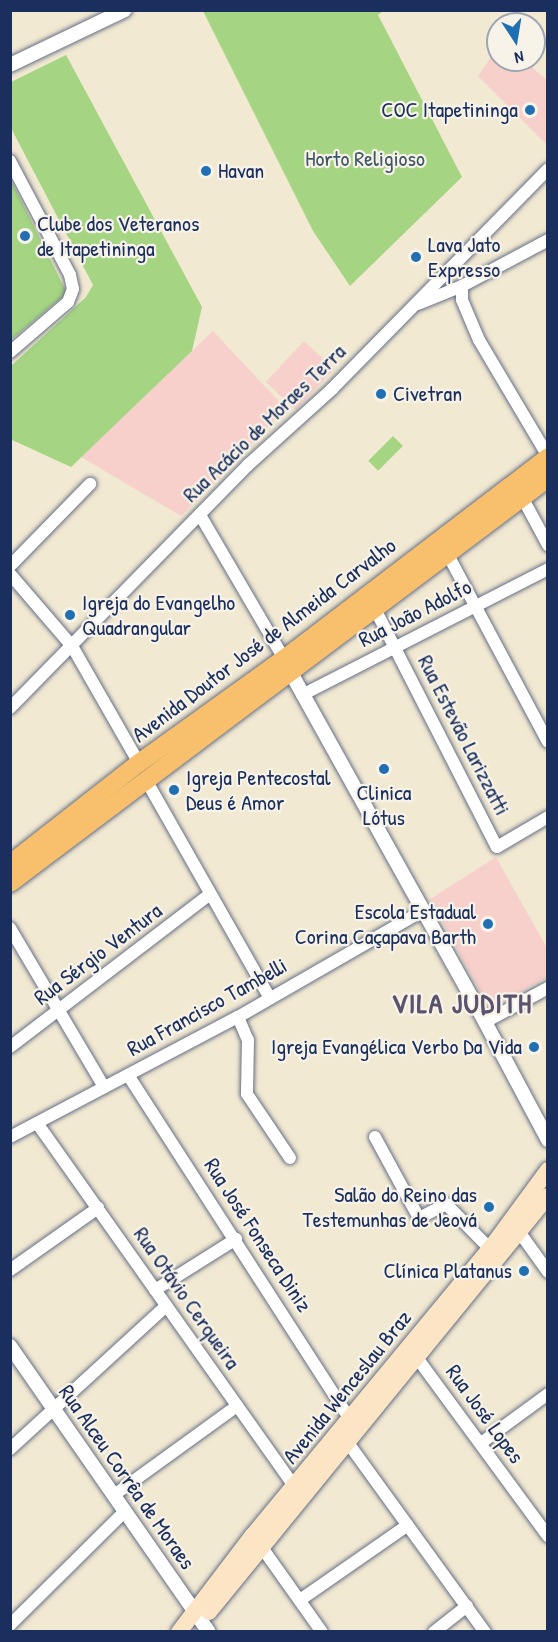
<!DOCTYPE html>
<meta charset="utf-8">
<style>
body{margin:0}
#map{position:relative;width:558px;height:1642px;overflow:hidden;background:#f2e9d2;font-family:"Patrick Hand",sans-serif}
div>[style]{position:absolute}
.built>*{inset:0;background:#f7d0cc;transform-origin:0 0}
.green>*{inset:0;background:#a5d583;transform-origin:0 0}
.roads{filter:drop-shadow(0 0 2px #667087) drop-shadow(0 0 2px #667087)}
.minor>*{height:12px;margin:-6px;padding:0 6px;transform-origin:6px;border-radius:6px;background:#fff}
.tertiary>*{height:14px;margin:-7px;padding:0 7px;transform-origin:7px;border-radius:7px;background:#fff}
.secondary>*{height:16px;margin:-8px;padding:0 8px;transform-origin:8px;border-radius:8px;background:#fce5c4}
.primary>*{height:18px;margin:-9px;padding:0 9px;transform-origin:9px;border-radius:9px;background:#f8bf6c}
.dots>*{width:16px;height:16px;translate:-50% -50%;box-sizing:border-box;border:3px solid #f7f3e8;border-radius:50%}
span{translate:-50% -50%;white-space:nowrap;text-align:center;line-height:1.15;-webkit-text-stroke:4.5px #f7f3e8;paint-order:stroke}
.poi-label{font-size:22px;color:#1b2f5e}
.right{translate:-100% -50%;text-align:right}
.left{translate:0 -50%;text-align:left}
.park-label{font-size:22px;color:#3e5867}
.street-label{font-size:22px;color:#1b2f5e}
.district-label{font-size:28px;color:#5b526d;font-weight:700;letter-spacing:1.5px}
.frame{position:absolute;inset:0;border:12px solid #1b2f5e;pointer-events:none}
.north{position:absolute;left:486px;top:12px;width:60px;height:60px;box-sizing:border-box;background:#f7f3e8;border:2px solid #9fa5b1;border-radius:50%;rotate:168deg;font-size:16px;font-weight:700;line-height:24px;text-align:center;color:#1b2f5e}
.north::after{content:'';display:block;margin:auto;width:21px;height:27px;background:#1f6fb2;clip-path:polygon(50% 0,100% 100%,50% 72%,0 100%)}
</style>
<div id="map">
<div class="built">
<i style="clip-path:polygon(498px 46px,498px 60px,523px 60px,547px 80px,548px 141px,545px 143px,478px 76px)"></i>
<i style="clip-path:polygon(213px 331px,286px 409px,181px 516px,81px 457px)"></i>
<i style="left:304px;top:341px;width:41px;height:56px;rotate:43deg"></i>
<i style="clip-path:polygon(496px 857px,547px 948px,548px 977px,489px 1008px,430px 899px)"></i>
</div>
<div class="green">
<i style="clip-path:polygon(203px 11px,383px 11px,378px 15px,462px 177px,350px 286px,313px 231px)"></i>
<i style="clip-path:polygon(66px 55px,202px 307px,192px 351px,71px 467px,10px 439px,11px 366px,86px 297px,93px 285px,11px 128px,11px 82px)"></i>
<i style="clip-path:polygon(10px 178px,67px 293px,11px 340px,10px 340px)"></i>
<i style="left:393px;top:436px;width:14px;height:35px;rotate:45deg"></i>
</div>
<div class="roads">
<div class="minor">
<i style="left:10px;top:161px;width:129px;rotate:62.2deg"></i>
<i style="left:70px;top:275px;width:14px;rotate:78deg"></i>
<i style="left:73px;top:289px;width:14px;rotate:111deg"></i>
<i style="left:68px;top:302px;width:77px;rotate:139.2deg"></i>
<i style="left:462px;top:286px;width:14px;rotate:90deg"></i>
<i style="left:462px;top:300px;width:43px;rotate:67deg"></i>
<i style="left:479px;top:340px;width:135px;rotate:59.3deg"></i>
<i style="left:418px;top:304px;width:48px;rotate:-22.2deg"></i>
<i style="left:462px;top:286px;width:98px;rotate:-28.1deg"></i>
<i style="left:522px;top:497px;width:55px;rotate:61.6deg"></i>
<i style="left:200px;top:515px;width:164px;rotate:59.7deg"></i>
<i style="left:447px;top:553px;width:214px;rotate:61.9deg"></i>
<i style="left:10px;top:566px;width:115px;rotate:-45.7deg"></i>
<i style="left:10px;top:574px;width:95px;rotate:49.3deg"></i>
<i style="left:72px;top:646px;width:135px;rotate:60.2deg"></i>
<i style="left:375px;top:609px;width:267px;rotate:62.9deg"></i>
<i style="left:497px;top:847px;width:59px;rotate:-30.5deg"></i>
<i style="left:302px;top:695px;width:276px;rotate:-27.1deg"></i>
<i style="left:10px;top:708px;width:340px;rotate:-45.6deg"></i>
<i style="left:248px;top:465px;width:113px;rotate:-42.1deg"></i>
<i style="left:332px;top:389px;width:308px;rotate:-45.5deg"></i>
<i style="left:146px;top:780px;width:251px;rotate:60.4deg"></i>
<i style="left:10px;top:928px;width:185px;rotate:59.4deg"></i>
<i style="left:238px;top:1017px;width:25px;rotate:67deg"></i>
<i style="left:248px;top:1040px;width:54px;rotate:91.1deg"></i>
<i style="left:247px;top:1094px;width:77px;rotate:56.1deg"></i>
<i style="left:485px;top:1022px;width:72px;rotate:-28.4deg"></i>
<i style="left:10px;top:1047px;width:252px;rotate:-37.4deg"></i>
<i style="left:128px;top:1075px;width:415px;rotate:57.2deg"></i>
<i style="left:37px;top:1123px;width:452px;rotate:54.7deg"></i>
<i style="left:10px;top:1137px;width:258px;rotate:-27.8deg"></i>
<i style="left:238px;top:1017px;width:212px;rotate:-29.9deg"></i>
<i style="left:375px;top:1137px;width:92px;rotate:61.5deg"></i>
<i style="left:419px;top:1218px;width:30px;rotate:-27deg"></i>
<i style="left:446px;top:1204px;width:63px;rotate:45.6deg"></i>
<i style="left:515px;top:1226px;width:57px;rotate:54.3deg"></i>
<i style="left:10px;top:1270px;width:108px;rotate:-35.2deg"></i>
<i style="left:155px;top:1290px;width:96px;rotate:-32.2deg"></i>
<i style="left:412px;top:1351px;width:230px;rotate:53.7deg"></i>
<i style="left:343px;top:1436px;width:242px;rotate:54.1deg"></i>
<i style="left:481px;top:1443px;width:83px;rotate:-36.2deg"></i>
<i style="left:10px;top:1449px;width:212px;rotate:-42.5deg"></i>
<i style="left:114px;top:1495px;width:152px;rotate:-35.9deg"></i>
<i style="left:258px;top:1542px;width:110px;rotate:54.6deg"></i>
<i style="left:300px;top:1600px;width:131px;rotate:-34.8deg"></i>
<i style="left:10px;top:1625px;width:162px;rotate:-44.7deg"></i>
<i style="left:434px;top:1632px;width:42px;rotate:-38.2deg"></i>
</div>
<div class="tertiary">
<i style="left:10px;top:65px;width:127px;rotate:-25.6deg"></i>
<i style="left:286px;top:664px;width:410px;rotate:60.9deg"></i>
<i style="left:485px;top:1022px;width:134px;rotate:61.9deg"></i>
<i style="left:10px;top:1346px;width:348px;rotate:55.2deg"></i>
</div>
<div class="secondary">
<i style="left:209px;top:1612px;width:537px;rotate:-50.82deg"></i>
<i style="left:179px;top:1632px;width:122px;rotate:-52.7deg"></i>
<i style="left:253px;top:1535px;width:371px;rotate:-50.4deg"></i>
<i style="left:490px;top:1249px;width:98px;rotate:-53.7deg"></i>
</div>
<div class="primary">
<i style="left:10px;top:864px;width:164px;rotate:-38.1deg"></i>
<i style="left:139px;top:763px;width:193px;rotate:-35.7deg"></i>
<i style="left:296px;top:650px;width:317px;rotate:-37.4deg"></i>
<i style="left:10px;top:883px;width:673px;rotate:-36.97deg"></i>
</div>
</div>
<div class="dots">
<i style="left:530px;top:110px;background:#1f6fb2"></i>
<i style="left:206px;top:171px;background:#1f6fb2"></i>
<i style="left:25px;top:236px;background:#1f6fb2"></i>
<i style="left:416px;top:257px;background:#1f6fb2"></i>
<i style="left:381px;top:394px;background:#1f6fb2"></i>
<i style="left:70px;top:615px;background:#1f6fb2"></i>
<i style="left:384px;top:769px;background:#1f6fb2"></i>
<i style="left:174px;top:790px;background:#1f6fb2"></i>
<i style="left:488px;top:924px;background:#1f6fb2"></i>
<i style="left:534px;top:1047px;background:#1f6fb2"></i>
<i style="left:489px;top:1207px;background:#1f6fb2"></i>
<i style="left:524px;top:1271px;background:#1f6fb2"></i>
</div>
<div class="poi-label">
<span class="right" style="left:518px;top:110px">COC Itapetininga</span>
<span class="left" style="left:218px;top:171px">Havan</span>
<span class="left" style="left:37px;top:236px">Clube dos Veteranos<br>de Itapetininga</span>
<span class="left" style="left:428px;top:257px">Lava Jato<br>Expresso</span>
<span class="left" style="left:393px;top:394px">Civetran</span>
<span class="left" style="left:82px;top:615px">Igreja do Evangelho<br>Quadrangular</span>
<span class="left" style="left:186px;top:790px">Igreja Pentecostal<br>Deus é Amor</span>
<span style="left:384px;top:805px">Clinica<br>Lótus</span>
<span class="right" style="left:476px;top:924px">Escola Estadual<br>Corina Caçapava Barth</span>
<span class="right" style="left:522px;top:1047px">Igreja Evangélica Verbo Da Vida</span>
<span class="right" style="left:477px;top:1207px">Salão do Reino das<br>Testemunhas de Jeová</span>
<span class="right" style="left:512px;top:1271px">Clínica Platanus</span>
</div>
<div class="park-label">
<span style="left:365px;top:159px">Horto Religioso</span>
</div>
<div class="street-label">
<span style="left:264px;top:423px;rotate:-44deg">Rua Acácio de Moraes Terra</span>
<span style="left:415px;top:613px;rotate:-27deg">Rua João Adolfo</span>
<span style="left:264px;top:640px;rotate:-37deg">Avenida Doutor José de Almeida Carvalho</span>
<span style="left:464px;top:735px;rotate:63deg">Rua Estevão Larizzatti</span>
<span style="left:98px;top:954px;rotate:-37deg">Rua Sérgio Ventura</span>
<span style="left:207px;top:1007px;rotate:-29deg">Rua Francisco Tambelli</span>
<span style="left:258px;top:1235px;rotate:57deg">Rua José Fonseca Diniz</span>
<span style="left:187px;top:1298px;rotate:55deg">Rua Otávio Cerqueira</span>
<span style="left:347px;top:1387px;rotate:-51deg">Avenida Wenceslau Braz</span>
<span style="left:485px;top:1414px;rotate:54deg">Rua José Lopes</span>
<span style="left:127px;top:1477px;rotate:55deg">Rua Alceu Corrêa de Moraes</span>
</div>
<div class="district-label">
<span style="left:462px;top:1003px">VILA JUDITH</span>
</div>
<div class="frame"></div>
<div class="north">N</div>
</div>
